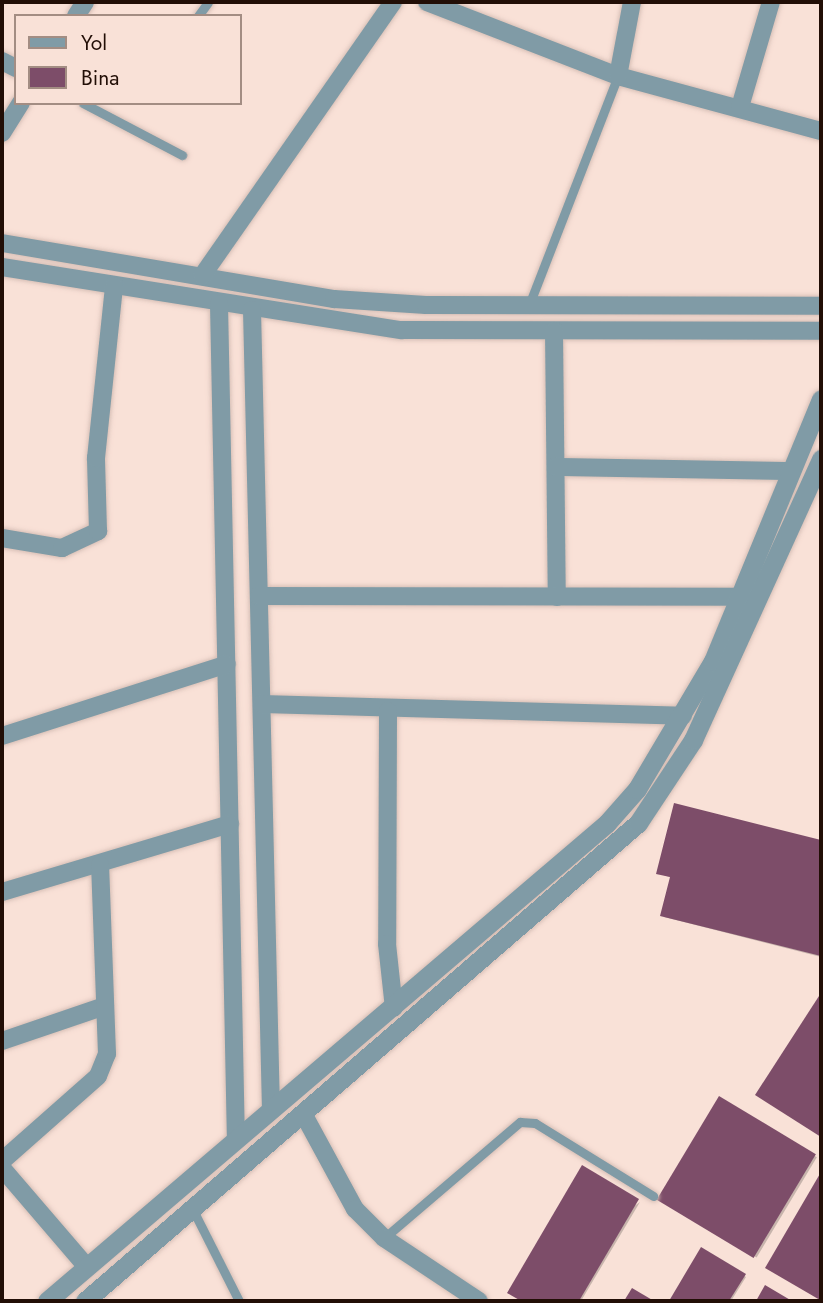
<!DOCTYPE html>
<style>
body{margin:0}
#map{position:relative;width:823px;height:1303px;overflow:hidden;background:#f9e1d7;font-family:Jost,sans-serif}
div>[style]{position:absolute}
.shadow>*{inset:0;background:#0003;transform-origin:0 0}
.building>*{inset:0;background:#7d4d69;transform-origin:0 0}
.roads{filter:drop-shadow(0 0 2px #d7bfb6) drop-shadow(0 0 2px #d7bfb6)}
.service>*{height:9px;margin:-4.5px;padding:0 4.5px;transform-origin:4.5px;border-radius:4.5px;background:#809ba6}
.minor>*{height:18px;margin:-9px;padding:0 9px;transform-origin:9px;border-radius:9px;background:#809ba6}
.tertiary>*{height:19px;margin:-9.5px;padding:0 9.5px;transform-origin:9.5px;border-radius:9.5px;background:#809ba6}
span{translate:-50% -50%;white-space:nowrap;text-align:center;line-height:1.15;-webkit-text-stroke:7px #f9e1d7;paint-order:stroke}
.frame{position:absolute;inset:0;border:4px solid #220e06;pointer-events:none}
.legend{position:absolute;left:14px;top:14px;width:228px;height:91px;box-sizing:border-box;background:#f9e1d7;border:2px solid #a38d83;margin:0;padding:9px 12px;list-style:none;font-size:21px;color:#220e06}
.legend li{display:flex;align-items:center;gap:14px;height:35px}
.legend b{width:35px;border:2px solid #a38d83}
</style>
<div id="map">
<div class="shadow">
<i style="clip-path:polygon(675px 805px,821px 842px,821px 957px,664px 917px,672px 878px,658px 873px)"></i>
<i style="clip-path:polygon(820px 998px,821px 999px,821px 1136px,759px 1096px)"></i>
<i style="left:720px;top:1099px;width:113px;height:117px;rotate:31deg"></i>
<i style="clip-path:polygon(821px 1175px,821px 1300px,767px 1267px)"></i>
<i style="clip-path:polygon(640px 1202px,581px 1301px,523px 1301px,511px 1294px)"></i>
<i style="clip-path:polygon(701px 1250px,746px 1277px,731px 1301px,671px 1301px)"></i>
</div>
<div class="building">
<i style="clip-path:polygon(674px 803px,821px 840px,821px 956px,660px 916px,670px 877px,656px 874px)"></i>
<i style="clip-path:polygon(819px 996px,821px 997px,821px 1137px,755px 1095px)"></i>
<i style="left:719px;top:1096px;width:113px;height:121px;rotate:31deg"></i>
<i style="clip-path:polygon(582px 1165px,639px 1199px,579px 1301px,521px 1301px,507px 1293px)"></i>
<i style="clip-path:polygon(821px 1172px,821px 1298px,820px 1300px,765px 1268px)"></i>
<i style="clip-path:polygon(701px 1247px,746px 1274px,729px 1301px,669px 1301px)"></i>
<i style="clip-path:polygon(765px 1285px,792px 1301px,756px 1301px)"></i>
<i style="clip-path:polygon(632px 1288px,654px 1301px,624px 1301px)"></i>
</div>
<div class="roads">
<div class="service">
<i style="left:198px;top:16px;width:17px;rotate:-54deg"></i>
<i style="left:83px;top:103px;width:112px;rotate:27.7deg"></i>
<i style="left:529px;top:305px;width:246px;rotate:-68.8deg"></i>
<i style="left:193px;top:1210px;width:102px;rotate:63.2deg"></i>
<i style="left:384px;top:1238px;width:179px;rotate:-40.5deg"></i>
<i style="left:520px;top:1122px;width:15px;rotate:4deg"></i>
<i style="left:535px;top:1123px;width:139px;rotate:31.7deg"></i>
</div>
<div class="minor">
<i style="left:427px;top:2px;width:205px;rotate:21.2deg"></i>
<i style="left:618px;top:76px;width:210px;rotate:15.2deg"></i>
<i style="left:76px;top:16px;width:17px;rotate:-57deg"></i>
<i style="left:2px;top:61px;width:16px;rotate:27deg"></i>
<i style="left:618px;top:76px;width:75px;rotate:-79.3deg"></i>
<i style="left:740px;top:107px;width:109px;rotate:-73.6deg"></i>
<i style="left:2px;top:133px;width:36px;rotate:-58deg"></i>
<i style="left:2px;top:243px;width:337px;rotate:9.6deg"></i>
<i style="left:334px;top:299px;width:92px;rotate:3.7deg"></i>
<i style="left:426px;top:305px;width:395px;rotate:0.1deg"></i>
<i style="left:2px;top:267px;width:405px;rotate:9deg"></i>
<i style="left:402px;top:330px;width:419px;rotate:0.1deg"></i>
<i style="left:202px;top:276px;width:334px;rotate:-55.1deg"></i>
<i style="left:219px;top:304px;width:836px;rotate:88.84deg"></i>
<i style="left:252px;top:310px;width:801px;rotate:88.64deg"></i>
<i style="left:554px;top:331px;width:266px;rotate:89.4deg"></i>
<i style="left:556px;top:467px;width:235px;rotate:1deg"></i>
<i style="left:2px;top:538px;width:61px;rotate:9.5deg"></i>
<i style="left:62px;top:548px;width:40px;rotate:-25deg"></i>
<i style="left:98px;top:531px;width:73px;rotate:-91.6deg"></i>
<i style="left:96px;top:458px;width:173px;rotate:-84deg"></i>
<i style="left:259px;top:596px;width:480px;rotate:0.1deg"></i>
<i style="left:262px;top:704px;width:421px;rotate:1.6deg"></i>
<i style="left:388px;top:711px;width:233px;rotate:90.2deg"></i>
<i style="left:387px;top:944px;width:64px;rotate:83.8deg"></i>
<i style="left:2px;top:736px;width:236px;rotate:-17.7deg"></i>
<i style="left:2px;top:892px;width:238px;rotate:-16.6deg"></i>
<i style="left:2px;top:1041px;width:109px;rotate:-18.8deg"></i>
<i style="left:305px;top:1117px;width:105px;rotate:61.5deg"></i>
<i style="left:355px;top:1209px;width:41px;rotate:45deg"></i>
<i style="left:384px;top:1238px;width:114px;rotate:33.6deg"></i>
<i style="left:2px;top:1161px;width:128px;rotate:-41.5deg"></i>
<i style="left:98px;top:1076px;width:24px;rotate:-68deg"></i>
<i style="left:107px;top:1054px;width:189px;rotate:-92.1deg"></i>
<i style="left:2px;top:1168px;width:129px;rotate:49.4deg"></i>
</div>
<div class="tertiary">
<i style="left:47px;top:1301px;width:736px;rotate:-40.48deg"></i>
<i style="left:607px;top:823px;width:45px;rotate:-48.6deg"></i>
<i style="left:637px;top:789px;width:149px;rotate:-59.3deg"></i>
<i style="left:713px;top:661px;width:283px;rotate:-67.6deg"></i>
<i style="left:85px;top:1301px;width:731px;rotate:-40.84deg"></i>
<i style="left:638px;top:823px;width:100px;rotate:-56.5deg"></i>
<i style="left:693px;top:740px;width:309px;rotate:-65.5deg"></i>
</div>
</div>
<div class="frame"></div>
<ul class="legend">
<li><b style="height:9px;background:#809ba6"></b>Yol</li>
<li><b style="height:19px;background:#7d4d69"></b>Bina</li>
</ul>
</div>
